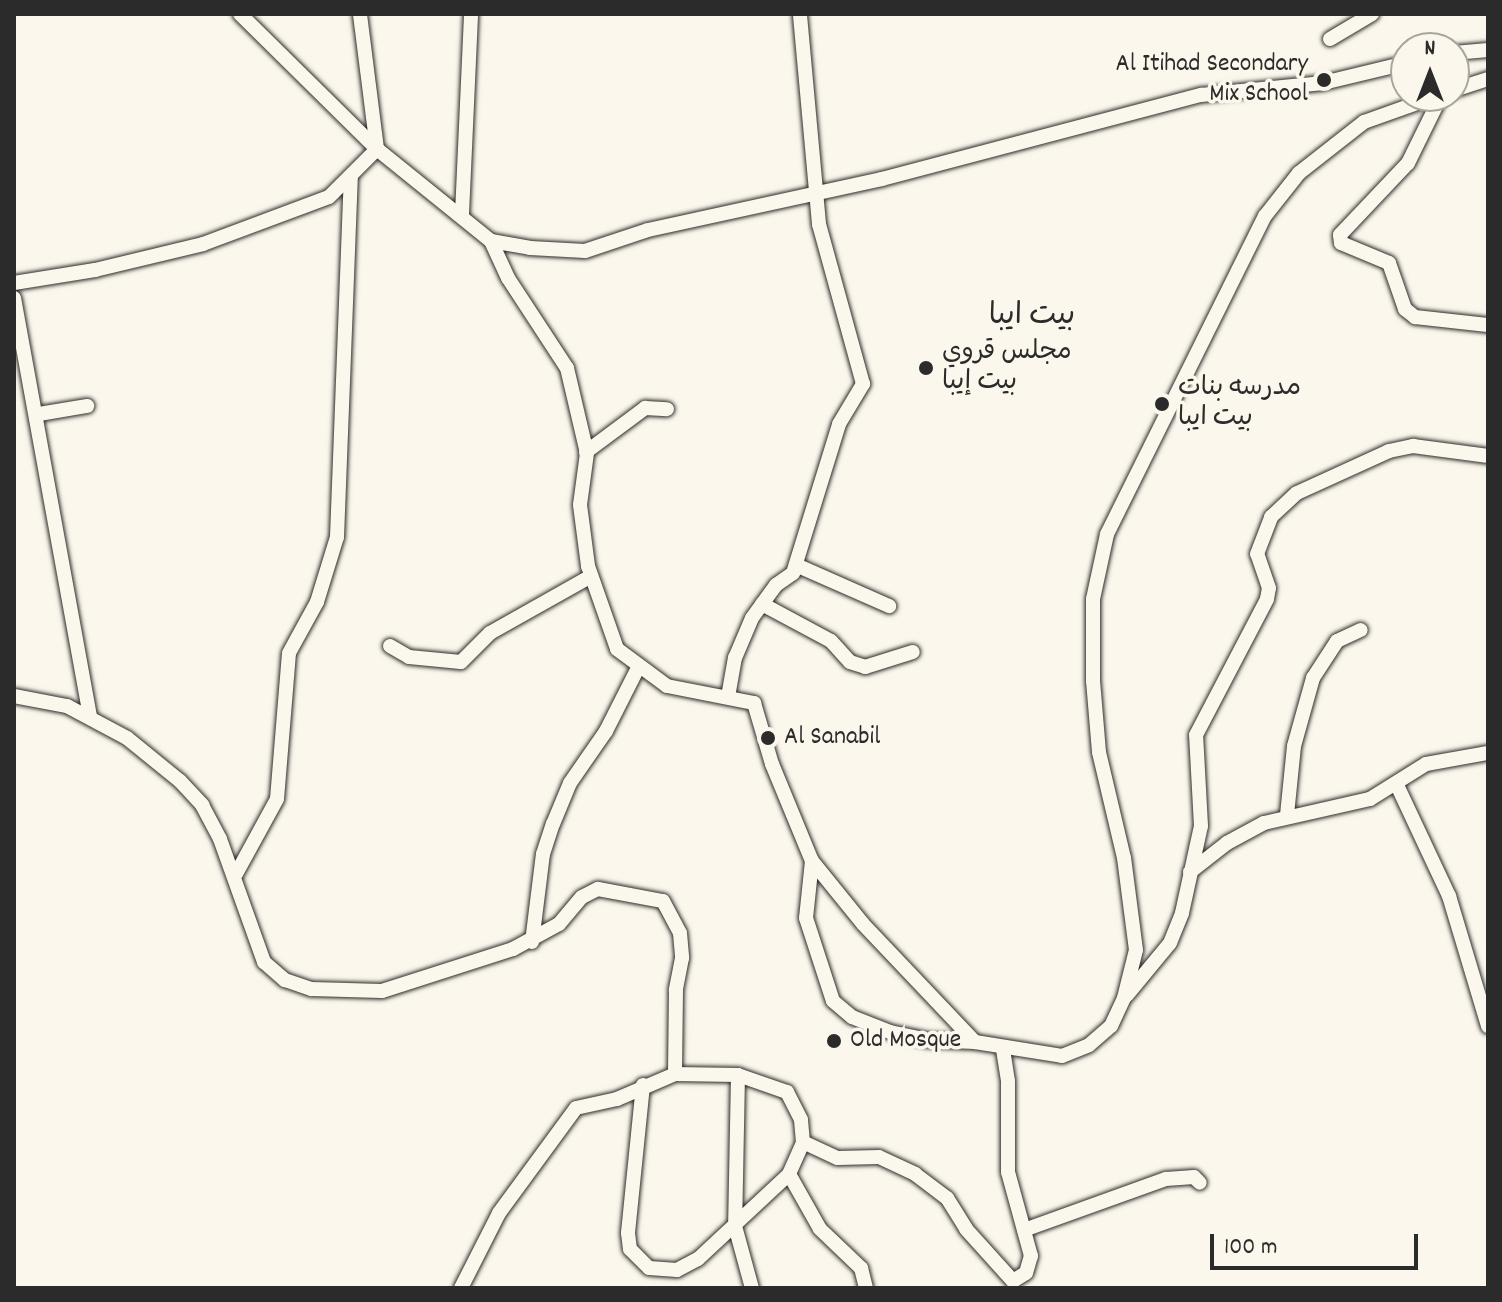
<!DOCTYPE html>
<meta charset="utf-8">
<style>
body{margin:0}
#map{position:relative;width:1502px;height:1302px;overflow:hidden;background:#fbf7ec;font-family:Dekko,"Playpen Sans Arabic",sans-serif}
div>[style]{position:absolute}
.roads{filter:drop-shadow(0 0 2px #2b2b2b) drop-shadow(0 0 2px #2b2b2b)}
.street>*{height:14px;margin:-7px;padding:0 7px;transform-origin:7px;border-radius:7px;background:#fbf7ec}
.dots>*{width:22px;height:22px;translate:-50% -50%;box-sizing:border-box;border:4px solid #fbf7ec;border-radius:50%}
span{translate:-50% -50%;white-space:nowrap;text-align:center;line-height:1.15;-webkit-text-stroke:7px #fbf7ec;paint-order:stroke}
.poi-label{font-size:26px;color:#2b2b2b}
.right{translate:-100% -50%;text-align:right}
.left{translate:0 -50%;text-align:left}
.quarter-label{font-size:30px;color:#2b2b2b}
.frame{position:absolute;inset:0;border:16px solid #2b2b2b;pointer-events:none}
.north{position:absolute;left:1390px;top:32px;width:80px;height:80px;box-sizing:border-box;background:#fbf7ec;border:2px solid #a8a59f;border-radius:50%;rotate:0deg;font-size:22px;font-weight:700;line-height:32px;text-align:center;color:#2b2b2b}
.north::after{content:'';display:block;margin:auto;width:28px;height:36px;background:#2b2b2b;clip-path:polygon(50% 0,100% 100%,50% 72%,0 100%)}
.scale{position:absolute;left:1210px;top:1234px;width:208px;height:36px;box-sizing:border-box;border:4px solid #2b2b2b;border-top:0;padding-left:10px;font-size:24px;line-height:28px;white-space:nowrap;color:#2b2b2b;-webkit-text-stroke:6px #fbf7ec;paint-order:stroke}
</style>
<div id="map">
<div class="roads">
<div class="street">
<i style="left:240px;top:14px;width:192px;rotate:44.6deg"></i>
<i style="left:377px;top:149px;width:146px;rotate:38.9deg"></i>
<i style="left:491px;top:241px;width:40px;rotate:10deg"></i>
<i style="left:530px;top:248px;width:55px;rotate:3.1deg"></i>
<i style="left:585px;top:251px;width:66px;rotate:-18.4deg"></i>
<i style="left:648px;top:230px;width:239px;rotate:-12.3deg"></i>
<i style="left:882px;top:179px;width:330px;rotate:-14.8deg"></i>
<i style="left:1201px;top:95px;width:123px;rotate:-5.6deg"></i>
<i style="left:1323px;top:83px;width:85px;rotate:-13.5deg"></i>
<i style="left:1330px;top:39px;width:49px;rotate:-30.8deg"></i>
<i style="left:1454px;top:53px;width:34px;rotate:-5deg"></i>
<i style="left:1454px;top:90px;width:36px;rotate:-18deg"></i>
<i style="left:1441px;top:96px;width:75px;rotate:116.2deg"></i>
<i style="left:1408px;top:163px;width:99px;rotate:133.4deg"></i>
<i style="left:1340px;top:235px;width:8px;rotate:83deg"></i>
<i style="left:1341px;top:243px;width:52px;rotate:22.6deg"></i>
<i style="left:1389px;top:263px;width:49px;rotate:70.8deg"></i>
<i style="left:1405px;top:309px;width:13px;rotate:39deg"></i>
<i style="left:1415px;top:317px;width:73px;rotate:6.3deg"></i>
<i style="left:462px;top:214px;width:200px;rotate:-87.4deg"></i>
<i style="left:491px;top:241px;width:41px;rotate:65.3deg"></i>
<i style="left:508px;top:278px;width:108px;rotate:56.8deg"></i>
<i style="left:567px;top:368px;width:87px;rotate:76.8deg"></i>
<i style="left:587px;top:453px;width:52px;rotate:97.7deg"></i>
<i style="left:580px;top:505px;width:62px;rotate:82.5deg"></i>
<i style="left:588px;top:566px;width:88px;rotate:70.7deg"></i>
<i style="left:617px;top:649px;width:62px;rotate:36.5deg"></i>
<i style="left:667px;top:686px;width:89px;rotate:11.1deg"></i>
<i style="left:754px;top:703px;width:64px;rotate:73.6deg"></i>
<i style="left:772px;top:764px;width:105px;rotate:67.6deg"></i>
<i style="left:812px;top:861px;width:81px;rotate:51deg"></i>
<i style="left:863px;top:924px;width:163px;rotate:46.5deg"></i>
<i style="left:975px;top:1042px;width:88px;rotate:9.1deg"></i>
<i style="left:1062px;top:1056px;width:29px;rotate:-22deg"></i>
<i style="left:1089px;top:1045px;width:29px;rotate:-41deg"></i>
<i style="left:1111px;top:1026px;width:31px;rotate:-65deg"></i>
<i style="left:1124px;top:998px;width:49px;rotate:-76deg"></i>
<i style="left:1136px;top:950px;width:93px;rotate:-97.4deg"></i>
<i style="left:1124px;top:858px;width:109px;rotate:-103.3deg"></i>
<i style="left:1099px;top:752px;width:71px;rotate:-94.8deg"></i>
<i style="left:1093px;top:681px;width:82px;rotate:-90deg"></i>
<i style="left:1093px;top:599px;width:66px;rotate:-77.8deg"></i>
<i style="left:1107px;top:534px;width:355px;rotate:-63.6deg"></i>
<i style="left:1265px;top:216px;width:55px;rotate:-51.7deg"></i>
<i style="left:1299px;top:173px;width:83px;rotate:-38.1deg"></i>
<i style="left:1364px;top:122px;width:77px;rotate:-19.6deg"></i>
<i style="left:14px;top:283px;width:82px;rotate:-9.1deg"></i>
<i style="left:95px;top:270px;width:111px;rotate:-13.5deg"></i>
<i style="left:203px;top:244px;width:134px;rotate:-20.5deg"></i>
<i style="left:329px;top:197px;width:68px;rotate:-45deg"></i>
<i style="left:377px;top:149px;width:136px;rotate:-97.2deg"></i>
<i style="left:14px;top:298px;width:426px;rotate:79.7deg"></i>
<i style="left:39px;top:414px;width:49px;rotate:-9.5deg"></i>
<i style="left:586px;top:452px;width:74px;rotate:-36.7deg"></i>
<i style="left:645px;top:408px;width:22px;rotate:3deg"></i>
<i style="left:796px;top:565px;width:102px;rotate:23.8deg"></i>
<i style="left:762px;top:604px;width:78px;rotate:28.2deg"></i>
<i style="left:831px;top:641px;width:28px;rotate:48deg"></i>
<i style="left:850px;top:662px;width:16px;rotate:18deg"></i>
<i style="left:865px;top:667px;width:50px;rotate:-17.4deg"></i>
<i style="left:390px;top:646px;width:22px;rotate:30deg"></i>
<i style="left:409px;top:657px;width:52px;rotate:5.5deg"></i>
<i style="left:461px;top:662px;width:41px;rotate:-45deg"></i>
<i style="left:490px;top:633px;width:116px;rotate:-29.4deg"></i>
<i style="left:14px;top:696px;width:54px;rotate:10.7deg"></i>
<i style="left:67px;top:706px;width:68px;rotate:28.1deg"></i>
<i style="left:127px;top:738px;width:68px;rotate:39.1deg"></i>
<i style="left:180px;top:781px;width:33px;rotate:47deg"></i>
<i style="left:202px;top:805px;width:38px;rotate:62deg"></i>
<i style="left:220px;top:839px;width:131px;rotate:70.3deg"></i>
<i style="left:264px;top:962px;width:28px;rotate:41deg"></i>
<i style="left:285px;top:980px;width:28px;rotate:19deg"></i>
<i style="left:311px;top:989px;width:71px;rotate:1.6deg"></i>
<i style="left:382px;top:991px;width:138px;rotate:-17.8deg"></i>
<i style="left:513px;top:949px;width:52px;rotate:-28.5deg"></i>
<i style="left:559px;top:924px;width:35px;rotate:-50deg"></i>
<i style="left:582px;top:897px;width:18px;rotate:-27deg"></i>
<i style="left:598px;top:889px;width:66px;rotate:10.5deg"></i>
<i style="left:663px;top:901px;width:36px;rotate:62deg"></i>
<i style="left:680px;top:933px;width:25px;rotate:85deg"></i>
<i style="left:682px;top:958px;width:33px;rotate:101deg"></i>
<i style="left:676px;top:990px;width:84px;rotate:90.7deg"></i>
<i style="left:728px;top:697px;width:40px;rotate:-80deg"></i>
<i style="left:735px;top:658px;width:43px;rotate:-67deg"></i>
<i style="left:752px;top:618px;width:41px;rotate:-54deg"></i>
<i style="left:776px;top:585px;width:21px;rotate:-35deg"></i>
<i style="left:793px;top:573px;width:156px;rotate:-72.8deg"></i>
<i style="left:839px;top:424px;width:47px;rotate:-59deg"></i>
<i style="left:863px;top:384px;width:166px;rotate:-105.4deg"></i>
<i style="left:819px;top:224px;width:211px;rotate:-95.2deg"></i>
<i style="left:1397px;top:785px;width:123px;rotate:64.9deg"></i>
<i style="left:1449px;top:896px;width:136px;rotate:73.3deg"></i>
<i style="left:1287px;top:815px;width:69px;rotate:-84.2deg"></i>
<i style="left:1294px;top:746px;width:71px;rotate:-74.4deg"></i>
<i style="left:1313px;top:678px;width:44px;rotate:-57deg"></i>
<i style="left:1337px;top:641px;width:26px;rotate:-25deg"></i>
<i style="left:812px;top:861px;width:57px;rotate:96deg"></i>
<i style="left:806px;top:918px;width:87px;rotate:72deg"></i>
<i style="left:833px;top:1001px;width:25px;rotate:40deg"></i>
<i style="left:852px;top:1017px;width:41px;rotate:21.5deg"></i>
<i style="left:890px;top:1032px;width:38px;rotate:12deg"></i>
<i style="left:927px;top:1040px;width:48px;rotate:2.4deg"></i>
<i style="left:1190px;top:872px;width:47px;rotate:-38.1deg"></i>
<i style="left:1227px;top:843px;width:42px;rotate:-28.4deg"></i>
<i style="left:1264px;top:823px;width:109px;rotate:-12.8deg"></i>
<i style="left:1370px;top:799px;width:66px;rotate:-32deg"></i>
<i style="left:1426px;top:764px;width:63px;rotate:-10.1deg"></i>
<i style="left:236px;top:874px;width:85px;rotate:-61.3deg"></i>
<i style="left:277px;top:799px;width:146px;rotate:-85.3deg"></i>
<i style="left:289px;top:653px;width:58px;rotate:-61.2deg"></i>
<i style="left:317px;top:602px;width:68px;rotate:-72.9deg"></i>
<i style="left:337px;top:537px;width:359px;rotate:-87.8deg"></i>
<i style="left:532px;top:942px;width:89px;rotate:-82.9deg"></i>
<i style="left:543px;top:854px;width:32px;rotate:-72deg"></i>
<i style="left:553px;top:824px;width:44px;rotate:-67.5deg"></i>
<i style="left:570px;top:783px;width:63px;rotate:-55.3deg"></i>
<i style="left:606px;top:731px;width:71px;rotate:-63.1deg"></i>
<i style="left:1127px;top:995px;width:67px;rotate:-50.4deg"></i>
<i style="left:1170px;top:943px;width:32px;rotate:-68deg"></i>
<i style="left:1182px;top:913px;width:89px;rotate:-77.7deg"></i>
<i style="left:1201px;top:826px;width:91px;rotate:-93.1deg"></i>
<i style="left:1196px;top:735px;width:153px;rotate:-62.4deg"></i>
<i style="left:1267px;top:599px;width:11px;rotate:-80deg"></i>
<i style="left:1269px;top:588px;width:36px;rotate:-109deg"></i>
<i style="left:1257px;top:554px;width:40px;rotate:-69deg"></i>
<i style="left:1271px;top:517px;width:35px;rotate:-43deg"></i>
<i style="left:1297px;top:493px;width:101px;rotate:-24.5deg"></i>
<i style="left:1389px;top:451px;width:25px;rotate:-12deg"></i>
<i style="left:1413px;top:446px;width:76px;rotate:7.6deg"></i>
<i style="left:738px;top:1075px;width:151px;rotate:91.1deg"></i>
<i style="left:735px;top:1226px;width:64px;rotate:74.7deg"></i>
<i style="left:643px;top:1085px;width:149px;rotate:95.8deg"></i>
<i style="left:628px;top:1233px;width:16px;rotate:83deg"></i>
<i style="left:630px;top:1249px;width:27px;rotate:45deg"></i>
<i style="left:649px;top:1268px;width:28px;rotate:4deg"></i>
<i style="left:677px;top:1270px;width:24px;rotate:-28deg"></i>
<i style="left:698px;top:1259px;width:125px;rotate:-43deg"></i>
<i style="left:789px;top:1174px;width:35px;rotate:-66deg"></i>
<i style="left:789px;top:1174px;width:63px;rotate:60.6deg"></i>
<i style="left:820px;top:1229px;width:57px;rotate:43.6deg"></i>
<i style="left:861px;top:1268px;width:21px;rotate:76deg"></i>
<i style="left:1024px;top:1230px;width:151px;rotate:-19.8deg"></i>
<i style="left:1166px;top:1179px;width:28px;rotate:-4deg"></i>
<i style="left:1194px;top:1177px;width:8px;rotate:45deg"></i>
<i style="left:461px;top:1288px;width:84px;rotate:-63.1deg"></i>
<i style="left:499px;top:1213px;width:130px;rotate:-53.7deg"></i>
<i style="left:576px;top:1108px;width:42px;rotate:-12.4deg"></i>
<i style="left:617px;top:1099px;width:63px;rotate:-23.3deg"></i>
<i style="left:675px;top:1074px;width:63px;rotate:0.9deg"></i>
<i style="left:738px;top:1075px;width:52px;rotate:19.1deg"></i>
<i style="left:787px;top:1092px;width:31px;rotate:63deg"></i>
<i style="left:801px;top:1120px;width:22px;rotate:85deg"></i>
<i style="left:803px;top:1142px;width:38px;rotate:25deg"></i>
<i style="left:838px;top:1158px;width:41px;rotate:-1.4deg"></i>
<i style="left:879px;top:1157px;width:40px;rotate:25deg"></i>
<i style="left:915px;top:1174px;width:40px;rotate:37deg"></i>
<i style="left:947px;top:1198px;width:36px;rotate:58deg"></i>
<i style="left:966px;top:1229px;width:70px;rotate:47.9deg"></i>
<i style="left:1013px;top:1281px;width:15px;rotate:-32deg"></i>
<i style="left:1026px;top:1273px;width:18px;rotate:-74deg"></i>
<i style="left:1031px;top:1256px;width:87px;rotate:-105.3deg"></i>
<i style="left:1008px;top:1172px;width:91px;rotate:-90deg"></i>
<i style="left:1008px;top:1081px;width:33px;rotate:-99deg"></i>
</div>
</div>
<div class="dots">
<i style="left:1324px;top:80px;background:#2b2b2b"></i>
<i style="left:926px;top:368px;background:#2b2b2b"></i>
<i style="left:1162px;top:404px;background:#2b2b2b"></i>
<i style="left:768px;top:738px;background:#2b2b2b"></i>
<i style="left:834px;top:1041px;background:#2b2b2b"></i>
</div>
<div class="poi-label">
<span class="right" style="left:1308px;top:80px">Al Itihad Secondary<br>Mix School</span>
<span class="left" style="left:942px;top:368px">مجلس قروي<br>بيت إيبا</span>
<span class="left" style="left:1178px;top:404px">مدرسه بنات<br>بيت ايبا</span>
<span class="left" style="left:784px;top:738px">Al Sanabil</span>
<span class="left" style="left:850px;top:1041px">Old Mosque</span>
</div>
<div class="quarter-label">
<span style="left:1032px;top:318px">بيت ايبا</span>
</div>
<div class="frame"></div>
<div class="north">N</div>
<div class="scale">100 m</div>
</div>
